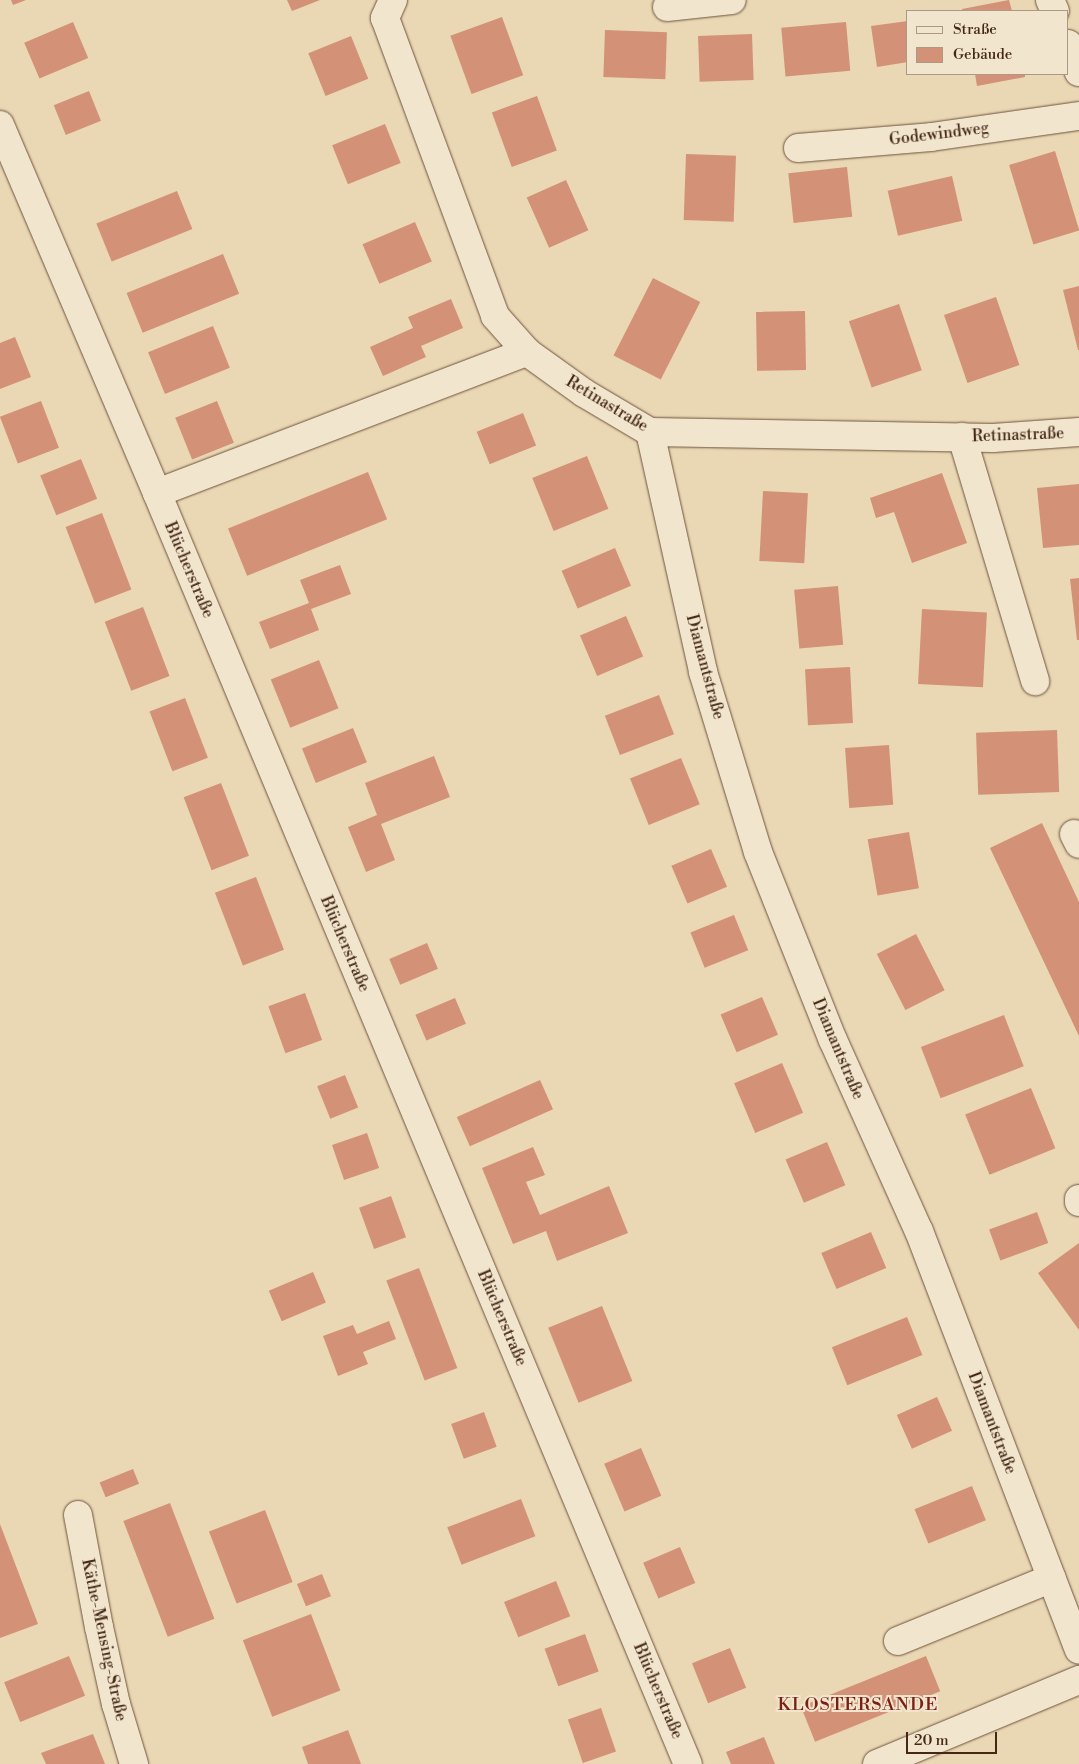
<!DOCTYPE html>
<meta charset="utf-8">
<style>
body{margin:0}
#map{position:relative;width:1079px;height:1764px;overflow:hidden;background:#ead7b3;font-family:"Libre Bodoni",serif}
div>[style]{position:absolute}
.building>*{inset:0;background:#d39178;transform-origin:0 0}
.roads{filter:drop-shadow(0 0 1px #6e533d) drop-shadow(0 0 1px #6e533d)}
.minor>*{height:28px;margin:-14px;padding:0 14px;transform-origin:14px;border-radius:14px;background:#f1e5ce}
span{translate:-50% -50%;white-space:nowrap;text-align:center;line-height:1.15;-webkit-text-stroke:4px #f1e5ce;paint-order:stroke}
.street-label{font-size:16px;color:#452716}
.neighbourhood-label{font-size:18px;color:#7a1f14;letter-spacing:1px}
.legend{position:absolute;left:906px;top:10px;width:162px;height:65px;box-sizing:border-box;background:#f1e5ce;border:1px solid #ac9984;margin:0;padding:6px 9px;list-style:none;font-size:15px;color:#452716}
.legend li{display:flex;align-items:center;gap:10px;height:25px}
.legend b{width:25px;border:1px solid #ac9984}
.scale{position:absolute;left:906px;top:1732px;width:91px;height:22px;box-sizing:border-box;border:2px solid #452716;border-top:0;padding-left:6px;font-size:15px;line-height:18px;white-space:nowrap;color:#452716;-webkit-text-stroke:4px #f1e5ce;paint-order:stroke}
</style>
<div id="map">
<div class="building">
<i style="clip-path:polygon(11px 0,26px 0,13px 5px)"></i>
<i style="clip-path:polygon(287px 0,320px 0,292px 11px)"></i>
<i style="clip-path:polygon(1009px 0,1012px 11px,962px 11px,962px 9px)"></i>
<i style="left:502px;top:17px;width:62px;height:55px;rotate:70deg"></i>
<i style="clip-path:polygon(908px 21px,908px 62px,877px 67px,871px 26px)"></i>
<i style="left:73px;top:22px;width:39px;height:53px;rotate:67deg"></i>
<i style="left:846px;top:22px;width:49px;height:65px;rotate:85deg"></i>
<i style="left:605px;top:30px;width:62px;height:47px;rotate:2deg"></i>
<i style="left:752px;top:34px;width:46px;height:54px;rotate:88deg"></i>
<i style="left:351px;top:36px;width:46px;height:46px;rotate:68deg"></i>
<i style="clip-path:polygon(975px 74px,1025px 74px,1025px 77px,977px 86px)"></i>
<i style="left:89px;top:91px;width:32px;height:38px;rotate:68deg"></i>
<i style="left:537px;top:96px;width:58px;height:48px;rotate:70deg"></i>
<i style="left:385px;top:124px;width:42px;height:57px;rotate:68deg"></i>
<i style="left:1055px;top:151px;width:83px;height:48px;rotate:73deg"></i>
<i style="left:686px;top:154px;width:50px;height:66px;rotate:2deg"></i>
<i style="left:847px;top:167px;width:50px;height:59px;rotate:84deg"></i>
<i style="left:952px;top:176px;width:46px;height:66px;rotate:77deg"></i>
<i style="left:566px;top:180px;width:55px;height:43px;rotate:66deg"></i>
<i style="left:177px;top:191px;width:41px;height:87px;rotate:68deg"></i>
<i style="left:415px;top:222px;width:43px;height:57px;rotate:67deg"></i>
<i style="left:223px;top:254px;width:43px;height:104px;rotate:68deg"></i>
<i style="left:653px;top:278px;width:53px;height:87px;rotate:27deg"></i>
<i style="clip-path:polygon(1079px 286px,1079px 350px,1078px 350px,1063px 290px)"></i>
<i style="left:996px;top:297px;width:72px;height:55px;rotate:71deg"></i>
<i style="clip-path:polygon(451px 299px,463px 328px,421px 346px,426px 357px,383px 376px,370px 347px,413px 328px,408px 317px)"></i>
<i style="left:899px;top:304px;width:70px;height:53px;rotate:71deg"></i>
<i style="left:805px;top:311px;width:59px;height:49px;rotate:89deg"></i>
<i style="left:213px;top:326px;width:45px;height:70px;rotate:68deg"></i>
<i style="clip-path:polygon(15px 337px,31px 377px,0 389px,0 343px)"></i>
<i style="left:41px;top:401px;width:50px;height:44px;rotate:69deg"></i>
<i style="left:217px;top:401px;width:45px;height:45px;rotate:68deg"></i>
<i style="left:523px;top:413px;width:35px;height:50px;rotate:68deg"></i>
<i style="left:587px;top:456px;width:57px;height:59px;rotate:68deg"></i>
<i style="left:81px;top:459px;width:43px;height:44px;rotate:68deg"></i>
<i style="left:368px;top:472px;width:51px;height:151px;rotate:68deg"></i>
<i style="clip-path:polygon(942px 473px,967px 543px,912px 563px,894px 512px,876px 518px,870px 498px)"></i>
<i style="clip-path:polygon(1079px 484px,1079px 545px,1043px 548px,1037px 488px)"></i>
<i style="left:763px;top:491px;width:45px;height:70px;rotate:3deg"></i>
<i style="left:102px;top:513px;width:82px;height:39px;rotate:69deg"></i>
<i style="left:615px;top:548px;width:41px;height:58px;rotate:67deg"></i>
<i style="clip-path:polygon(340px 565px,351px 594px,311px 609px,319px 630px,270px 649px,259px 622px,309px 603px,300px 580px)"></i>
<i style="clip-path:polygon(1079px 578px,1079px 640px,1077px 640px,1070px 579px)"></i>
<i style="left:838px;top:586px;width:59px;height:44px;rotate:85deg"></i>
<i style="left:143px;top:607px;width:74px;height:41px;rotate:69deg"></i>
<i style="left:922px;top:609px;width:65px;height:75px;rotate:3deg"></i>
<i style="left:626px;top:616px;width:44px;height:50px;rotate:67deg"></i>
<i style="left:319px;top:660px;width:52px;height:52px;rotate:68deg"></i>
<i style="left:850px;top:667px;width:56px;height:45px;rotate:87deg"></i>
<i style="left:659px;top:695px;width:42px;height:58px;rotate:69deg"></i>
<i style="left:185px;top:698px;width:64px;height:38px;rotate:69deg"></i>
<i style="left:353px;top:728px;width:37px;height:55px;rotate:68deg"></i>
<i style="left:1057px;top:730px;width:62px;height:81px;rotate:88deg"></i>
<i style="left:889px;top:745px;width:60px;height:44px;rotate:86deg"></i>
<i style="clip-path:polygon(434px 756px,450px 797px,381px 824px,395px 860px,366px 872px,348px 827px,377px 815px,365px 783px)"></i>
<i style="left:681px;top:758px;width:50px;height:55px;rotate:68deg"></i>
<i style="left:221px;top:783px;width:78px;height:40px;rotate:69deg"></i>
<i style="clip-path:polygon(1042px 823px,1079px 902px,1079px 1036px,990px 848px)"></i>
<i style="left:909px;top:832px;width:57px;height:42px;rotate:80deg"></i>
<i style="left:711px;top:849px;width:41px;height:43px;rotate:67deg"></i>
<i style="left:256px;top:877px;width:78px;height:44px;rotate:69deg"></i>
<i style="left:734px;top:915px;width:38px;height:47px;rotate:68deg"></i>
<i style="left:916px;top:934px;width:63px;height:44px;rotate:63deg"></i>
<i style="left:427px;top:943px;width:28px;height:41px;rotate:67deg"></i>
<i style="left:305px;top:993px;width:50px;height:39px;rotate:70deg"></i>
<i style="left:762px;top:997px;width:41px;height:45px;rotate:67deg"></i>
<i style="left:455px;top:998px;width:28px;height:43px;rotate:67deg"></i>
<i style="left:1004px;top:1015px;width:55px;height:89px;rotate:69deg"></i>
<i style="left:782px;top:1063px;width:54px;height:52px;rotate:67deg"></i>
<i style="left:345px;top:1075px;width:35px;height:30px;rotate:68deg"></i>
<i style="left:540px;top:1080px;width:32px;height:91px;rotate:66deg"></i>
<i style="left:1031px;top:1088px;width:65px;height:71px;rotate:68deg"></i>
<i style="left:367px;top:1133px;width:37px;height:37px;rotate:71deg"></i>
<i style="left:827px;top:1142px;width:47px;height:45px;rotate:67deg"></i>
<i style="clip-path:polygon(533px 1147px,545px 1175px,526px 1182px,540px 1215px,609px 1186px,628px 1233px,557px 1261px,546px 1231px,513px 1244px,482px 1168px)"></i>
<i style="left:391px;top:1196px;width:44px;height:34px;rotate:70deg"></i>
<i style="left:1037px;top:1212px;width:33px;height:51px;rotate:70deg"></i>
<i style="left:871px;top:1232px;width:39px;height:54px;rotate:67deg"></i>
<i style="clip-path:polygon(1079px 1243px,1079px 1330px,1038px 1273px)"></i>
<i style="left:419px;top:1268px;width:107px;height:35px;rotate:69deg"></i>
<i style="left:313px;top:1272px;width:33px;height:48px;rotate:67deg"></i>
<i style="left:602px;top:1306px;width:81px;height:58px;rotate:68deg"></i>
<i style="left:907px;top:1317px;width:41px;height:81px;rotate:68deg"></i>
<i style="clip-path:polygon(389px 1321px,396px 1339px,363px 1352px,368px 1364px,338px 1376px,323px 1336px,353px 1325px,357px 1334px)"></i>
<i style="left:937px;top:1397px;width:37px;height:44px;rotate:66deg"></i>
<i style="left:484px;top:1412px;width:37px;height:35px;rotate:70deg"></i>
<i style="left:641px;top:1448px;width:52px;height:40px;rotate:67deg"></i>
<i style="left:133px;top:1469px;width:16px;height:36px;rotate:68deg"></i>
<i style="left:972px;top:1486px;width:37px;height:62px;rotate:68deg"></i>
<i style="left:521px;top:1499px;width:40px;height:79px;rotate:69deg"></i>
<i style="left:170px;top:1503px;width:124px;height:50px;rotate:69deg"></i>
<i style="left:265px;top:1510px;width:77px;height:60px;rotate:69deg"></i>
<i style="clip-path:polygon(0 1524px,38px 1624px,0 1638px)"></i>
<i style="left:680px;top:1547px;width:39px;height:40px;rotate:67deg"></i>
<i style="left:322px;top:1574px;width:24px;height:27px;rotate:68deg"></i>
<i style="left:556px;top:1581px;width:38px;height:56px;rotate:68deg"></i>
<i style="left:311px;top:1614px;width:82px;height:73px;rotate:69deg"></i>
<i style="left:585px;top:1634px;width:40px;height:43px;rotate:70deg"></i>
<i style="left:730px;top:1648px;width:43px;height:41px;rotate:68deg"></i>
<i style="left:69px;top:1656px;width:43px;height:70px;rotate:68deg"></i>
<i style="left:926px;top:1656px;width:38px;height:135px;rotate:68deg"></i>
<i style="left:601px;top:1708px;width:46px;height:35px;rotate:71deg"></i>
<i style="clip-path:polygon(348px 1730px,361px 1764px,308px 1764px,302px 1747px)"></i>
<i style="clip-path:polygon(93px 1734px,105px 1764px,46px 1764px,41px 1753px)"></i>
<i style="clip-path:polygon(764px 1737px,775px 1764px,731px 1764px,726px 1752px)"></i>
</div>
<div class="roads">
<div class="minor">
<i style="left:393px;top:0;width:20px;rotate:114deg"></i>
<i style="left:385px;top:18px;width:318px;rotate:69.7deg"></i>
<i style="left:495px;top:316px;width:48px;rotate:48.4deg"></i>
<i style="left:527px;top:352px;width:70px;rotate:35.7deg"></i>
<i style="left:584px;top:393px;width:77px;rotate:30.6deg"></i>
<i style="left:650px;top:432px;width:343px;rotate:1deg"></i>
<i style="left:993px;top:438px;width:86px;rotate:-4deg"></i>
<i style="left:1050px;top:0;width:12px;rotate:66deg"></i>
<i style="left:667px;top:7px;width:65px;rotate:-6.1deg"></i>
<i style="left:1068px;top:44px;width:30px;rotate:69deg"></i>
<i style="left:0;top:125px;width:400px;rotate:66.9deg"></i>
<i style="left:157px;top:493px;width:1377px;rotate:67.33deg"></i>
<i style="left:798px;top:148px;width:133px;rotate:-4.7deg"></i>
<i style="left:931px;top:137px;width:149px;rotate:-8.1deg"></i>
<i style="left:650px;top:432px;width:246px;rotate:77.5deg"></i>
<i style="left:703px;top:672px;width:188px;rotate:73deg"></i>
<i style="left:758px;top:852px;width:202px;rotate:68.3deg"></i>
<i style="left:833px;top:1040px;width:209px;rotate:65.8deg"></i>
<i style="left:919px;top:1231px;width:448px;rotate:69.1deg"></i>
<i style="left:962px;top:437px;width:255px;rotate:73.3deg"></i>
<i style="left:157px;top:493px;width:396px;rotate:-20.9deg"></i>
<i style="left:1074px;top:834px;width:11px;rotate:63deg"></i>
<i style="left:1079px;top:1199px;width:3px;rotate:90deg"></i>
<i style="left:78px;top:1515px;width:114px;rotate:79.4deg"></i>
<i style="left:99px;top:1627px;width:79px;rotate:77.6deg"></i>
<i style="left:116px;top:1704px;width:63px;rotate:73.3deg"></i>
<i style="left:898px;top:1641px;width:166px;rotate:-22.2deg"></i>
<i style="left:877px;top:1764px;width:219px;rotate:-22.6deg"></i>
</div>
</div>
<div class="street-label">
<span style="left:939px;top:134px;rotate:-7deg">Godewindweg</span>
<span style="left:607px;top:404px;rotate:31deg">Retinastraße</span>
<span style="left:1018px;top:435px;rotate:-2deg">Retinastraße</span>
<span style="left:189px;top:570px;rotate:67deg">Blücherstraße</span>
<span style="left:705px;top:667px;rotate:75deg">Diamantstraße</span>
<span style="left:345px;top:944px;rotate:67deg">Blücherstraße</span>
<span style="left:838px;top:1049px;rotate:67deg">Diamantstraße</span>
<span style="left:502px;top:1318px;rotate:67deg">Blücherstraße</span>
<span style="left:992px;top:1423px;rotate:69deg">Diamantstraße</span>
<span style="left:104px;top:1640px;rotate:78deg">Käthe-Mensing-Straße</span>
<span style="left:658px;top:1691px;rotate:67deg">Blücherstraße</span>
</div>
<div class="neighbourhood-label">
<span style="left:858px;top:1705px">KLOSTERSANDE</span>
</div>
<ul class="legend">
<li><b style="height:6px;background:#f1e5ce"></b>Straße</li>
<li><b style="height:14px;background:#d39178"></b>Gebäude</li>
</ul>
<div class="scale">20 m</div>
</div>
